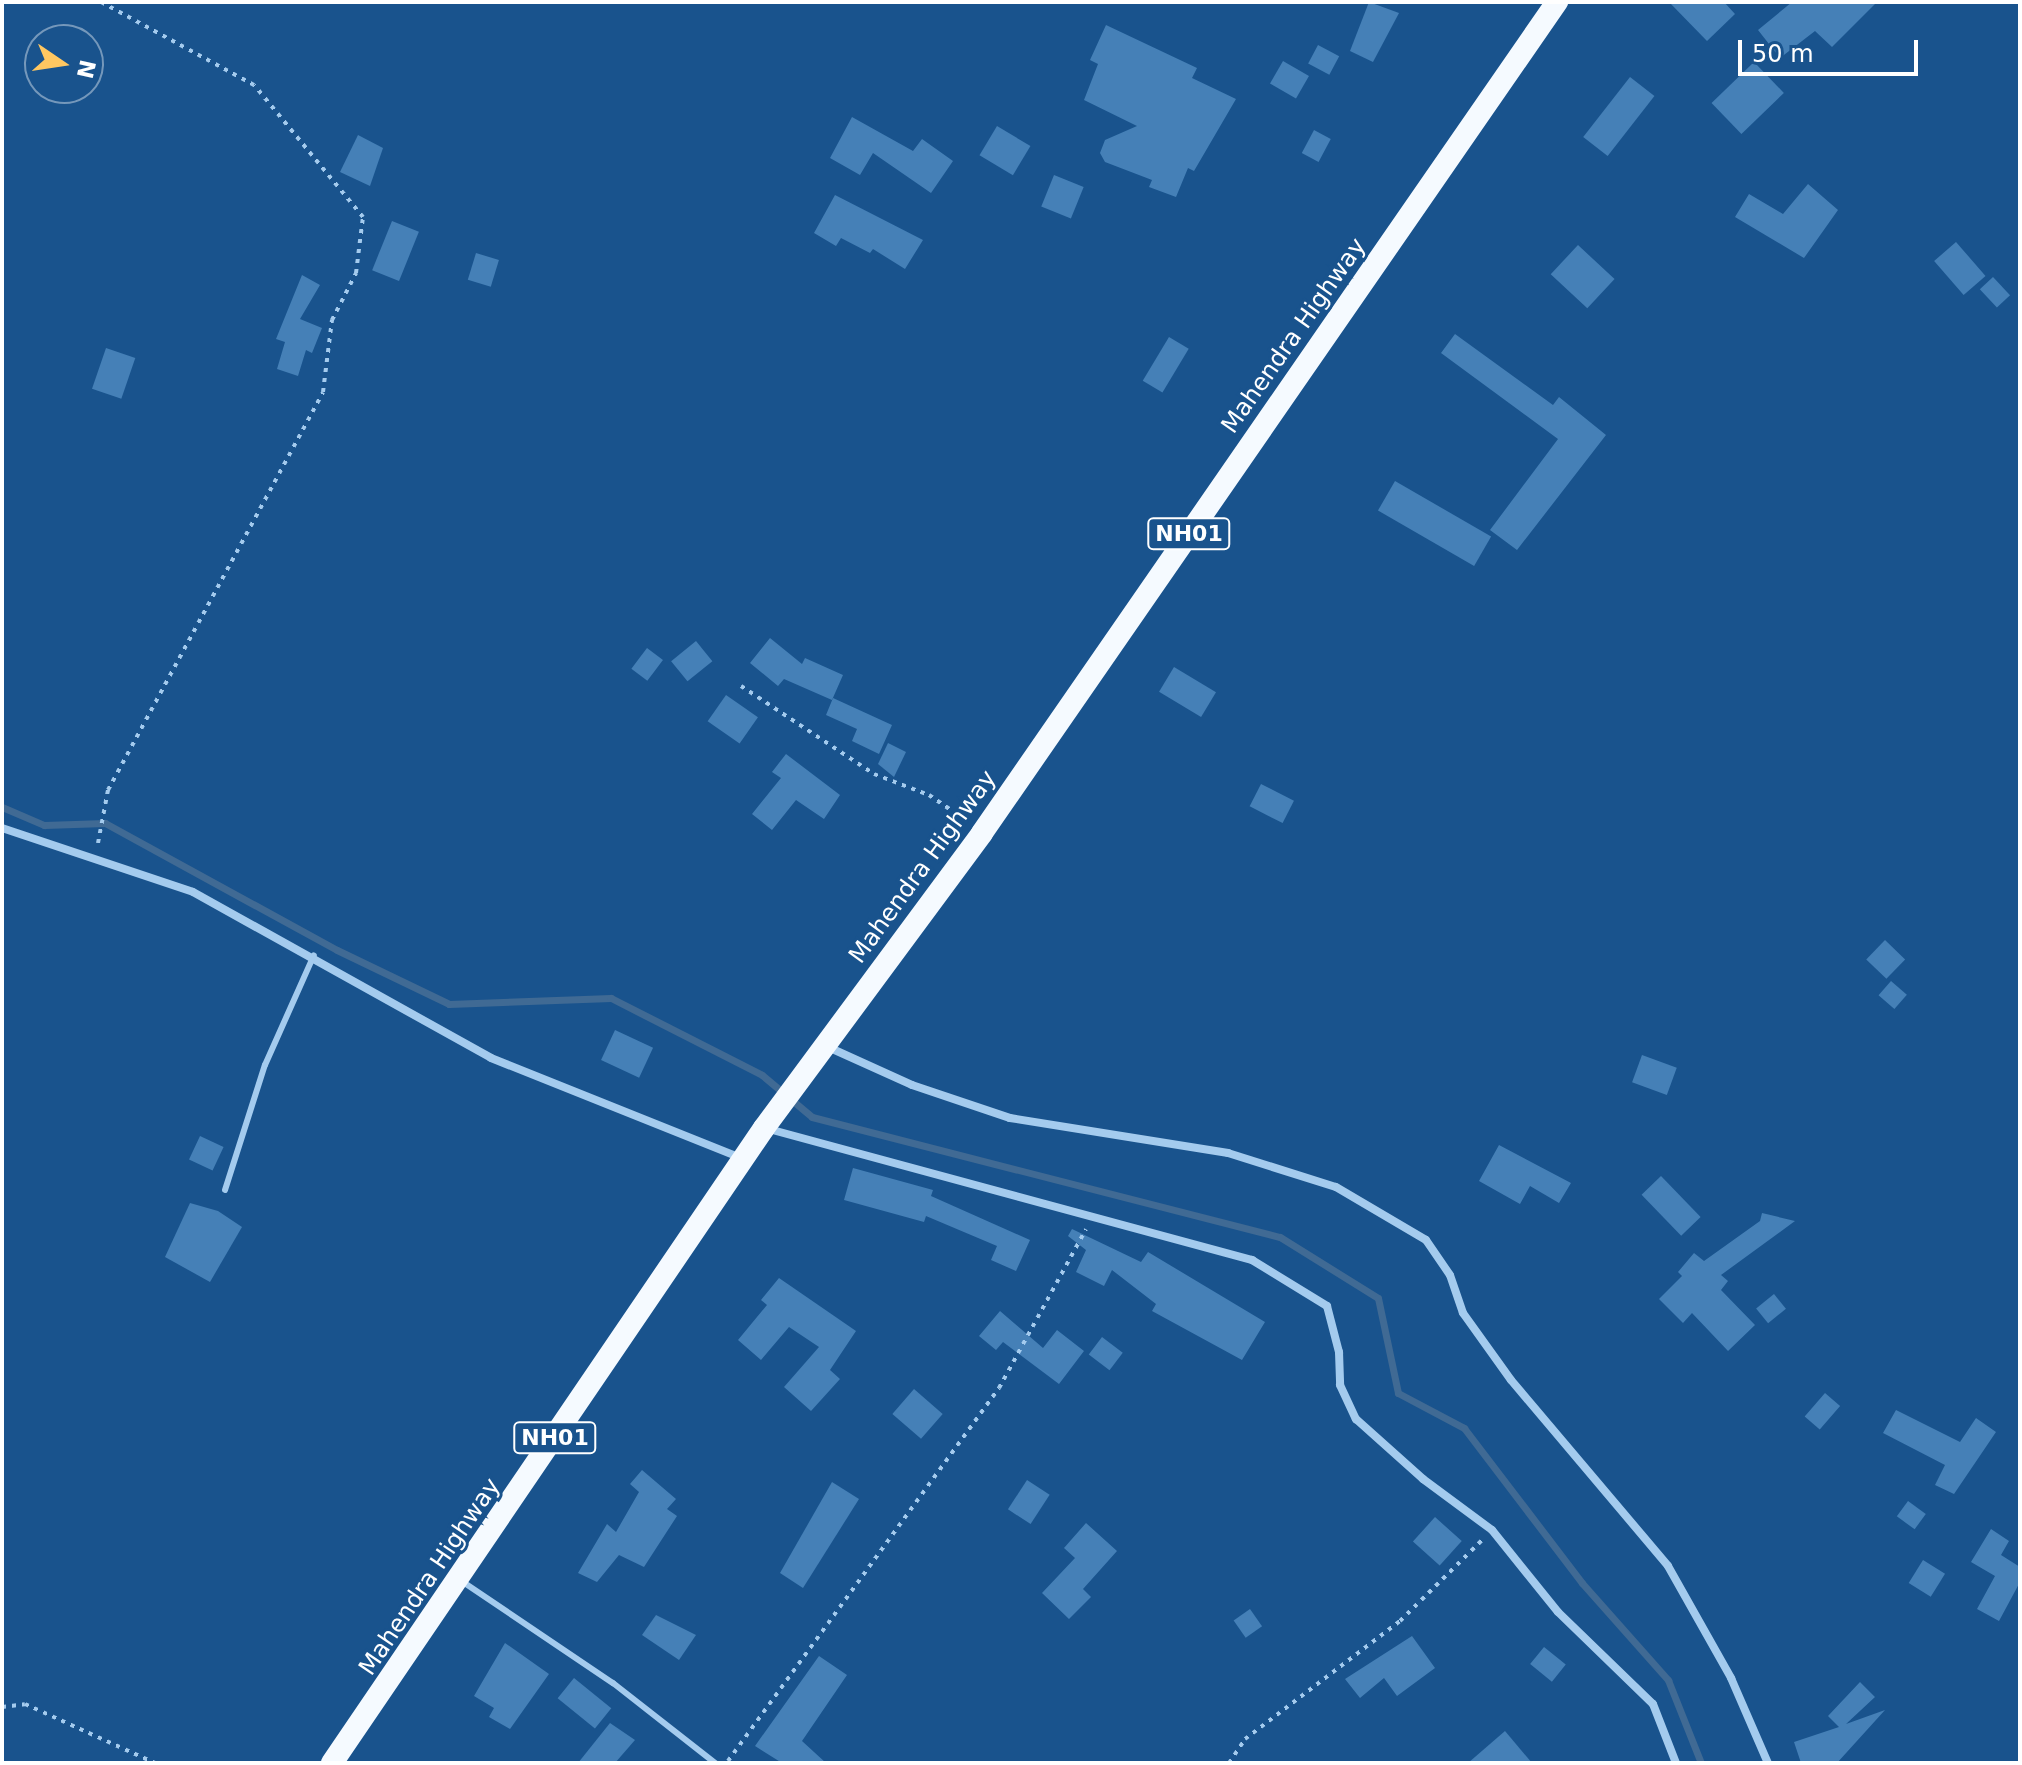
<!DOCTYPE html>
<html>
<head>
<meta charset="utf-8">
<style>
  body { margin:0 }
  #map { position:relative; width:2022px; height:1765px; overflow:hidden; background:#19538d; font-family:"DejaVu Sans",sans-serif }
  div>[style] { position:absolute }
  .stream>* { height:7px; margin:-3.5px; padding:0 3.5px; transform-origin:3.5px; border-radius:3.5px; background:#406a94 }
  .building>* { inset:0; background:#4580b7; transform-origin:0 0 }
  .path>* { height:4px; margin-top:-2px; transform-origin:0; background:repeating-linear-gradient(90deg,#a4cbee 0 4px,transparent 0 10px) }
  .service>* { height:6px; margin:-3px; padding:0 3px; transform-origin:3px; border-radius:3px; background:#a4cbee }
  .minor>* { height:8px; margin:-4px; padding:0 4px; transform-origin:4px; border-radius:4px; background:#a4cbee }
  .trunk>* { height:22px; margin:-11px; padding:0 11px; transform-origin:11px; border-radius:11px; background:#f5faff }
  span { translate:-50% -50%; white-space:nowrap; text-align:center; line-height:1.15; -webkit-text-stroke:6px #19538d; paint-order:stroke }
  .shield-label span { padding:2px 6px; background:#19538d; border:2px solid; border-radius:6px; -webkit-text-stroke-width:0 }
  .shield-label { font-size:22px; color:#fff; font-weight:700 }
  .street-label { font-size:24px; color:#fff }
  .frame { position:absolute; inset:0; border:4px solid #fff; pointer-events:none }
  .north { position:absolute; left:24px; top:24px; width:80px; height:80px; box-sizing:border-box; background:#19538d; border:2px solid #7598bb; border-radius:50%; rotate:103deg; font-size:22px; font-weight:700; line-height:32px; text-align:center; color:#fff }
  .north::after { content:''; display:block; margin:auto; width:28px; height:36px; background:#ffc761; clip-path:polygon(50% 0,100% 100%,50% 72%,0 100%) }
  .scale { position:absolute; left:1738px; top:40px; width:180px; height:36px; box-sizing:border-box; border:4px solid #fff; border-top:0; padding-left:10px; font-size:24px; line-height:28px; white-space:nowrap; color:#fff; -webkit-text-stroke:6px #19538d; paint-order:stroke }
</style>
</head>
<body>
<div id="map">
  <div class="stream">
    <div style="left:2px;top:807px;width:46px;rotate:23.2deg"></div>
    <div style="left:44px;top:825px;width:61px;rotate:-1.9deg"></div>
    <div style="left:105px;top:823px;width:264px;rotate:28.7deg"></div>
    <div style="left:337px;top:950px;width:124px;rotate:25.7deg"></div>
    <div style="left:449px;top:1004px;width:162px;rotate:-2.1deg"></div>
    <div style="left:611px;top:998px;width:169px;rotate:27deg"></div>
    <div style="left:762px;top:1075px;width:65px;rotate:40deg"></div>
    <div style="left:812px;top:1117px;width:483px;rotate:14.4deg"></div>
    <div style="left:1280px;top:1237px;width:115px;rotate:31.9deg"></div>
    <div style="left:1378px;top:1298px;width:97px;rotate:78.1deg"></div>
    <div style="left:1398px;top:1393px;width:75px;rotate:27.9deg"></div>
    <div style="left:1464px;top:1428px;width:195px;rotate:52.7deg"></div>
    <div style="left:1582px;top:1583px;width:130px;rotate:48.4deg"></div>
    <div style="left:1668px;top:1680px;width:89px;rotate:68.3deg"></div>
  </div>
  <div class="building">
    <div style="clip-path:polygon(1369px 2px,1399px 13px,1373px 62px,1350px 51px)"></div>
    <div style="clip-path:polygon(1669px 2px,1724px 2px,1735px 14px,1707px 41px)"></div>
    <div style="clip-path:polygon(1792px 2px,1877px 2px,1832px 47px,1815px 31px,1780px 58px,1758px 30px)"></div>
    <div style="clip-path:polygon(1106px 25px,1197px 68px,1192px 78px,1236px 99px,1194px 171px,1188px 168px,1176px 197px,1149px 187px,1152px 180px,1105px 162px,1100px 153px,1105px 140px,1137px 126px,1084px 100px,1098px 64px,1090px 60px)"></div>
    <div style="left:1318px;top:45px;width:24px;height:21px;rotate:28deg"></div>
    <div style="left:1283px;top:61px;width:30px;height:26px;rotate:30deg"></div>
    <div style="left:1754px;top:62px;width:43px;height:59px;rotate:46deg"></div>
    <div style="left:1630px;top:77px;width:31px;height:76px;rotate:38deg"></div>
    <div style="clip-path:polygon(852px 117px,913px 151px,922px 139px,953px 161px,931px 193px,873px 153px,860px 175px,830px 158px)"></div>
    <div style="left:997px;top:126px;width:39px;height:34px;rotate:31deg"></div>
    <div style="left:1314px;top:130px;width:19px;height:26px;rotate:28deg"></div>
    <div style="clip-path:polygon(358px 135px,383px 148px,370px 186px,340px 172px)"></div>
    <div style="left:1054px;top:175px;width:32px;height:34px;rotate:22deg"></div>
    <div style="clip-path:polygon(1808px 184px,1838px 210px,1804px 258px,1735px 217px,1749px 194px,1783px 214px)"></div>
    <div style="clip-path:polygon(835px 195px,923px 240px,905px 269px,873px 249px,870px 253px,841px 238px,836px 246px,814px 233px)"></div>
    <div style="left:392px;top:221px;width:29px;height:53px;rotate:22deg"></div>
    <div style="left:1956px;top:242px;width:45px;height:29px;rotate:49deg"></div>
    <div style="left:1578px;top:245px;width:50px;height:40px;rotate:43deg"></div>
    <div style="left:476px;top:253px;width:24px;height:28px;rotate:17deg"></div>
    <div style="clip-path:polygon(302px 275px,320px 285px,300px 319px,322px 328px,312px 353px,306px 350px,298px 376px,277px 369px,285px 342px,276px 339px)"></div>
    <div style="left:1993px;top:277px;width:25px;height:18px;rotate:47deg"></div>
    <div style="clip-path:polygon(1455px 334px,1553px 405px,1559px 397px,1606px 435px,1517px 550px,1490px 530px,1558px 439px,1441px 353px)"></div>
    <div style="left:1169px;top:337px;width:23px;height:51px;rotate:31deg"></div>
    <div style="left:106px;top:348px;width:31px;height:43px;rotate:19deg"></div>
    <div style="left:1395px;top:481px;width:111px;height:34px;rotate:30deg"></div>
    <div style="clip-path:polygon(770px 638px,802px 664px,805px 658px,843px 675px,832px 700px,784px 679px,778px 686px,750px 663px)"></div>
    <div style="left:696px;top:641px;width:26px;height:32px;rotate:51deg"></div>
    <div style="left:647px;top:648px;width:20px;height:26px;rotate:37deg"></div>
    <div style="left:1174px;top:667px;width:49px;height:29px;rotate:31deg"></div>
    <div style="left:726px;top:695px;width:39px;height:32px;rotate:35deg"></div>
    <div style="clip-path:polygon(833px 698px,892px 725px,879px 754px,852px 741px,857px 729px,826px 715px)"></div>
    <div style="clip-path:polygon(888px 743px,906px 752px,894px 777px,878px 764px)"></div>
    <div style="clip-path:polygon(786px 754px,840px 795px,824px 819px,796px 800px,772px 830px,752px 814px,781px 778px,772px 772px)"></div>
    <div style="left:1261px;top:784px;width:37px;height:25px;rotate:27deg"></div>
    <div style="left:1885px;top:940px;width:28px;height:27px;rotate:44deg"></div>
    <div style="left:1891px;top:981px;width:21px;height:19px;rotate:41deg"></div>
    <div style="left:615px;top:1030px;width:42px;height:33px;rotate:25deg"></div>
    <div style="left:1642px;top:1055px;width:37px;height:29px;rotate:20deg"></div>
    <div style="left:200px;top:1136px;width:26px;height:26px;rotate:25deg"></div>
    <div style="clip-path:polygon(1499px 1145px,1571px 1183px,1559px 1203px,1530px 1186px,1520px 1204px,1479px 1181px)"></div>
    <div style="clip-path:polygon(853px 1168px,933px 1190px,931px 1196px,1030px 1240px,1016px 1271px,991px 1260px,997px 1246px,926px 1216px,924px 1222px,844px 1200px)"></div>
    <div style="left:1661px;top:1176px;width:57px;height:27px;rotate:46deg"></div>
    <div style="clip-path:polygon(190px 1203px,218px 1211px,242px 1227px,210px 1282px,165px 1257px)"></div>
    <div style="clip-path:polygon(1762px 1213px,1795px 1221px,1721px 1275px,1728px 1281px,1721px 1290px,1755px 1325px,1728px 1351px,1692px 1313px,1683px 1323px,1659px 1299px,1682px 1276px,1678px 1272px,1694px 1253px,1704px 1261px,1760px 1221px)"></div>
    <div style="clip-path:polygon(1072px 1229px,1141px 1262px,1148px 1252px,1265px 1322px,1242px 1360px,1152px 1311px,1156px 1304px,1112px 1270px,1104px 1286px,1076px 1272px,1086px 1250px,1068px 1236px)"></div>
    <div style="clip-path:polygon(779px 1278px,856px 1331px,830px 1370px,840px 1379px,811px 1411px,784px 1387px,819px 1347px,789px 1327px,761px 1360px,738px 1340px,767px 1305px,761px 1300px)"></div>
    <div style="left:1774px;top:1294px;width:19px;height:23px;rotate:51deg"></div>
    <div style="clip-path:polygon(1000px 1311px,1043px 1348px,1057px 1330px,1084px 1351px,1059px 1384px,1003px 1342px,996px 1350px,979px 1336px)"></div>
    <div style="left:1102px;top:1337px;width:26px;height:22px;rotate:37deg"></div>
    <div style="left:914px;top:1389px;width:38px;height:33px;rotate:41deg"></div>
    <div style="left:1825px;top:1393px;width:20px;height:31px;rotate:41deg"></div>
    <div style="clip-path:polygon(1896px 1410px,1960px 1442px,1976px 1418px,1996px 1432px,1954px 1494px,1935px 1485px,1945px 1465px,1883px 1433px)"></div>
    <div style="clip-path:polygon(642px 1470px,676px 1499px,667px 1509px,677px 1516px,644px 1567px,619px 1555px,597px 1582px,578px 1573px,607px 1524px,616px 1532px,639px 1492px,630px 1484px)"></div>
    <div style="left:1027px;top:1480px;width:27px;height:35px;rotate:33deg"></div>
    <div style="clip-path:polygon(832px 1482px,859px 1499px,803px 1588px,780px 1573px)"></div>
    <div style="left:1908px;top:1501px;width:22px;height:19px;rotate:36deg"></div>
    <div style="left:1435px;top:1517px;width:36px;height:33px;rotate:42deg"></div>
    <div style="clip-path:polygon(1086px 1523px,1117px 1551px,1083px 1589px,1091px 1597px,1069px 1619px,1042px 1593px,1075px 1558px,1064px 1548px)"></div>
    <div style="clip-path:polygon(1991px 1529px,2009px 1541px,2001px 1555px,2020px 1567px,2020px 1582px,1999px 1621px,1977px 1609px,1995px 1576px,1971px 1562px)"></div>
    <div style="left:1923px;top:1560px;width:26px;height:27px;rotate:32deg"></div>
    <div style="left:1250px;top:1609px;width:21px;height:20px;rotate:55deg"></div>
    <div style="clip-path:polygon(656px 1615px,696px 1635px,679px 1660px,642px 1635px)"></div>
    <div style="clip-path:polygon(1412px 1636px,1435px 1668px,1397px 1696px,1384px 1678px,1360px 1698px,1345px 1679px)"></div>
    <div style="clip-path:polygon(505px 1643px,549px 1674px,510px 1729px,489px 1717px,494px 1708px,474px 1696px)"></div>
    <div style="left:1544px;top:1647px;width:28px;height:22px;rotate:39deg"></div>
    <div style="clip-path:polygon(819px 1656px,847px 1675px,802px 1741px,826px 1763px,782px 1763px,755px 1746px)"></div>
    <div style="left:574px;top:1678px;width:48px;height:26px;rotate:39deg"></div>
    <div style="clip-path:polygon(1860px 1682px,1875px 1697px,1846px 1724px,1885px 1710px,1837px 1763px,1801px 1763px,1794px 1742px,1839px 1727px,1828px 1716px)"></div>
    <div style="clip-path:polygon(610px 1723px,635px 1740px,615px 1763px,578px 1763px)"></div>
    <div style="clip-path:polygon(1505px 1731px,1532px 1763px,1468px 1763px)"></div>
  </div>
  <div class="path">
    <div style="left:741px;top:686px;width:159px;rotate:33.5deg"></div>
    <div style="left:874px;top:774px;width:59px;rotate:20.9deg"></div>
    <div style="left:929px;top:795px;width:42px;rotate:34.4deg"></div>
    <div style="left:98px;top:843px;width:54px;rotate:-79.3deg"></div>
    <div style="left:108px;top:790px;width:452px;rotate:-61.6deg"></div>
    <div style="left:323px;top:392px;width:73px;rotate:-82.9deg"></div>
    <div style="left:332px;top:320px;width:53px;rotate:-62.9deg"></div>
    <div style="left:356px;top:273px;width:56px;rotate:-82.9deg"></div>
    <div style="left:363px;top:217px;width:171px;rotate:-129.5deg"></div>
    <div style="left:254px;top:85px;width:174px;rotate:-151.5deg"></div>
    <div style="left:2px;top:1707px;width:23px;rotate:-7deg"></div>
    <div style="left:25px;top:1704px;width:143px;rotate:24.4deg"></div>
    <div style="left:728px;top:1761px;width:461px;rotate:-54deg"></div>
    <div style="left:999px;top:1388px;width:181px;rotate:-61.3deg"></div>
    <div style="left:1229px;top:1763px;width:29px;rotate:-56deg"></div>
    <div style="left:1245px;top:1739px;width:195px;rotate:-37.3deg"></div>
    <div style="left:1400px;top:1621px;width:115px;rotate:-44.6deg"></div>
  </div>
  <div class="service">
    <div style="left:225px;top:1190px;width:131px;rotate:-72.3deg"></div>
    <div style="left:265px;top:1065px;width:120px;rotate:-66deg"></div>
    <div style="left:463px;top:1582px;width:181px;rotate:34deg"></div>
    <div style="left:613px;top:1683px;width:130px;rotate:38.1deg"></div>
  </div>
  <div class="minor">
    <div style="left:2px;top:828px;width:201px;rotate:18.5deg"></div>
    <div style="left:193px;top:892px;width:341px;rotate:29.1deg"></div>
    <div style="left:491px;top:1058px;width:271px;rotate:21.8deg"></div>
    <div style="left:828px;top:1047px;width:92px;rotate:24.3deg"></div>
    <div style="left:912px;top:1085px;width:103px;rotate:18.6deg"></div>
    <div style="left:1010px;top:1118px;width:221px;rotate:9.1deg"></div>
    <div style="left:1228px;top:1153px;width:113px;rotate:17.5deg"></div>
    <div style="left:1336px;top:1187px;width:104px;rotate:30.5deg"></div>
    <div style="left:1426px;top:1240px;width:42px;rotate:55.6deg"></div>
    <div style="left:1450px;top:1275px;width:40px;rotate:71.1deg"></div>
    <div style="left:1463px;top:1313px;width:82px;rotate:54.4deg"></div>
    <div style="left:1511px;top:1380px;width:243px;rotate:49.8deg"></div>
    <div style="left:1668px;top:1566px;width:129px;rotate:60.6deg"></div>
    <div style="left:1731px;top:1678px;width:93px;rotate:66.5deg"></div>
    <div style="left:765px;top:1128px;width:505px;rotate:15.17deg"></div>
    <div style="left:1252px;top:1260px;width:88px;rotate:31.5deg"></div>
    <div style="left:1327px;top:1306px;width:48px;rotate:75.4deg"></div>
    <div style="left:1339px;top:1352px;width:33px;rotate:88deg"></div>
    <div style="left:1340px;top:1385px;width:38px;rotate:65deg"></div>
    <div style="left:1356px;top:1419px;width:90px;rotate:41.8deg"></div>
    <div style="left:1423px;top:1479px;width:86px;rotate:36.5deg"></div>
    <div style="left:1492px;top:1530px;width:105px;rotate:51.2deg"></div>
    <div style="left:1558px;top:1612px;width:132px;rotate:44.1deg"></div>
    <div style="left:1653px;top:1704px;width:63px;rotate:68.7deg"></div>
  </div>
  <div class="trunk">
    <div style="left:332px;top:1763px;width:768px;rotate:-55.77deg"></div>
    <div style="left:764px;top:1128px;width:367px;rotate:-53.5deg"></div>
    <div style="left:982px;top:833px;width:1011px;rotate:-55.32deg"></div>
  </div>
  <div class="shield-label">
    <span style="left:1189px;top:534px">NH01</span>
    <span style="left:555px;top:1438px">NH01</span>
  </div>
  <div class="street-label">
    <span style="left:1294px;top:336px;rotate:-55deg">Mahendra Highway</span>
    <span style="left:923px;top:867px;rotate:-54deg">Mahendra Highway</span>
    <span style="left:430px;top:1577px;rotate:-56deg">Mahendra Highway</span>
  </div>
  <div class="frame"></div>
  <div class="north">N</div>
  <div class="scale">50 m</div>
</div>
</body>
</html>
